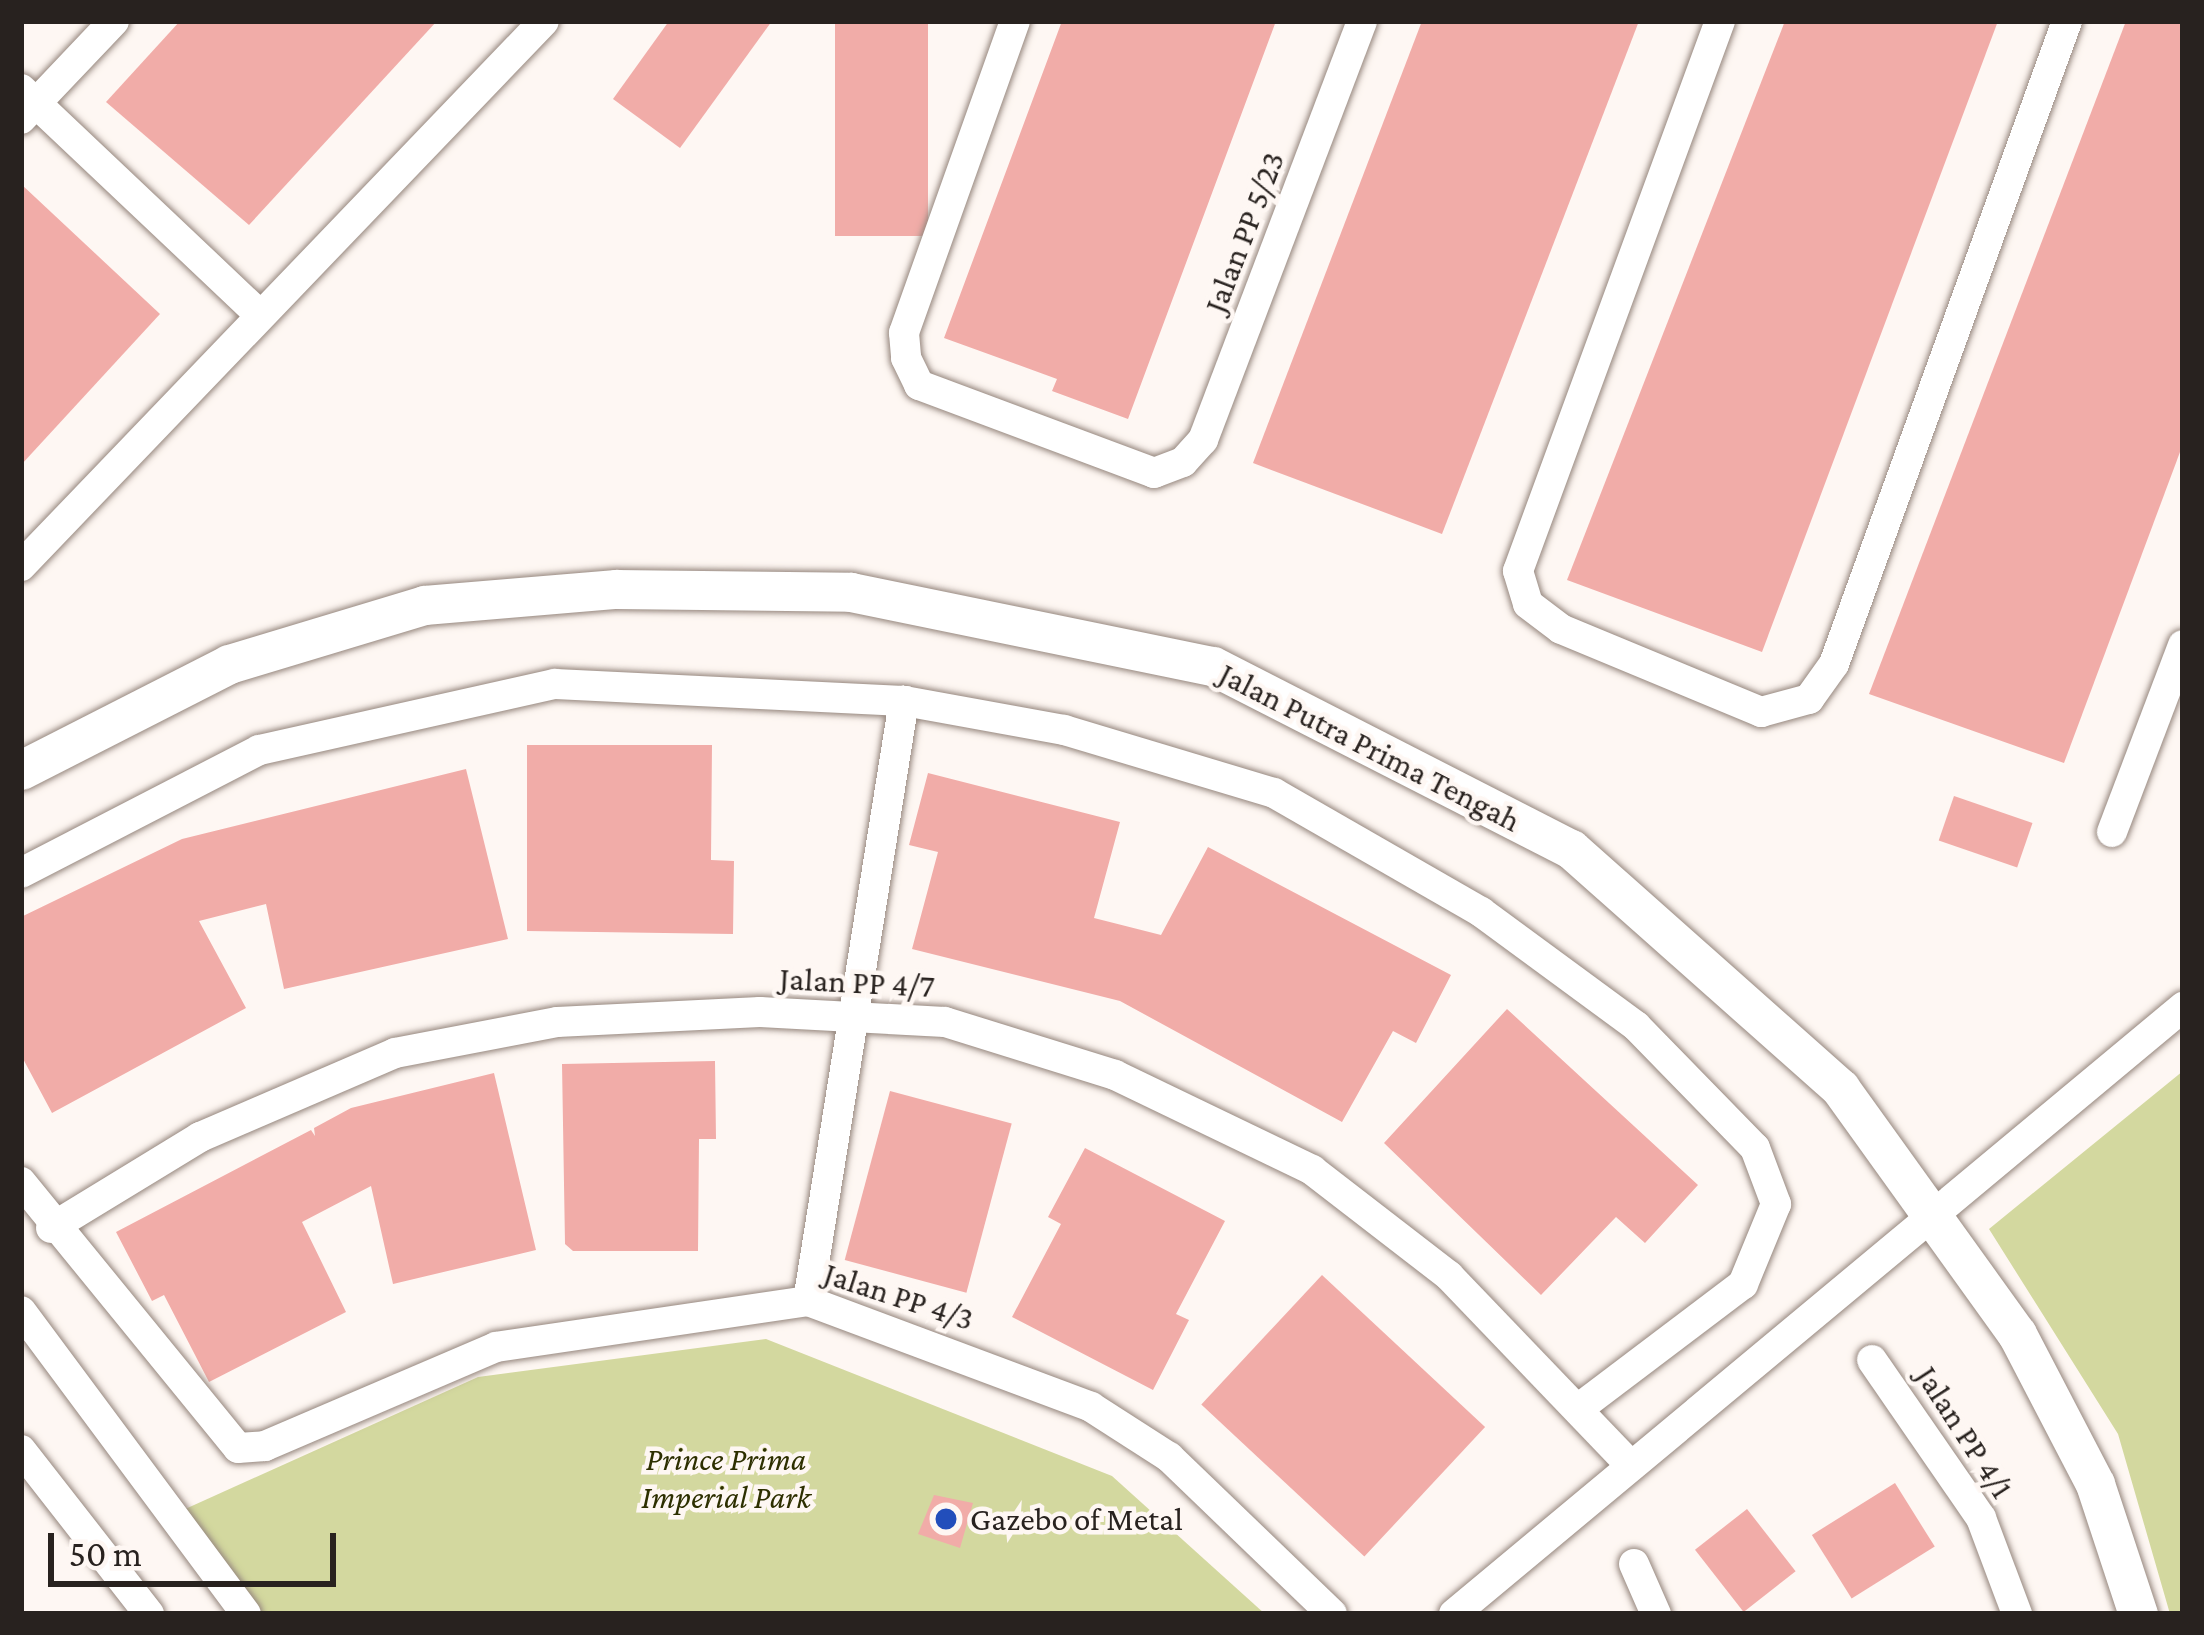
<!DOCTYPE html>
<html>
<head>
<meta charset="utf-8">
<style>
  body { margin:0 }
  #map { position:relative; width:2204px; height:1635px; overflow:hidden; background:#fef7f3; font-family:"Crimson Pro",serif }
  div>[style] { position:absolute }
  .green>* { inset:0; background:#d3d89f }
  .building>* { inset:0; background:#f1aca8; transform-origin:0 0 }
  .roads { filter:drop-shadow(0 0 3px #96877e) drop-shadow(0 0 3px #96877e) }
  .minor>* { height:30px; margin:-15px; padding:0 15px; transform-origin:15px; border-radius:15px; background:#fff }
  .tertiary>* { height:39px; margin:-19.5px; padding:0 19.5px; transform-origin:19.5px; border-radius:19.5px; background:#fff }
  .dots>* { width:33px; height:33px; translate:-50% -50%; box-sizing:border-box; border:6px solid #fef7f3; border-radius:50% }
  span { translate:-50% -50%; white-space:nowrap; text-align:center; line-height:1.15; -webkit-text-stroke:9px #fef7f3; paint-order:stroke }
  .street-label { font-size:33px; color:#28221f }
  .park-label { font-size:33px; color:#2d2f00; font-style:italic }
  .poi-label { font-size:33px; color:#28221f }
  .left { translate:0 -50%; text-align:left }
  .frame { position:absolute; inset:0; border:24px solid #28221f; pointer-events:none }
  .scale { position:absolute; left:48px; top:1533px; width:288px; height:54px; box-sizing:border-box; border:6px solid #28221f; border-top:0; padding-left:15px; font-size:36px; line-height:42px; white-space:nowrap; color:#28221f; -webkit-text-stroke:9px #fef7f3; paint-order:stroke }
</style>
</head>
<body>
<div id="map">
  <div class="green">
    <div style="clip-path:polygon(2183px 1071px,2183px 1614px,2170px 1614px,2118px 1434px,1989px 1229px)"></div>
    <div style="clip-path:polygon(766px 1339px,1112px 1476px,1265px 1614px,250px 1614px,183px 1510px,478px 1377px)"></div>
  </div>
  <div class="building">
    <div style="clip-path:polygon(180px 21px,437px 21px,249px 225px,106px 102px)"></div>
    <div style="clip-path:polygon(669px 21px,772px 21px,680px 148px,613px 99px)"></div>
    <div style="left:835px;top:21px;width:93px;height:215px"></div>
    <div style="clip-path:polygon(1062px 21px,1276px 21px,1128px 419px,1052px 391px,1057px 379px,944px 338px)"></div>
    <div style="clip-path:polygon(1422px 21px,1639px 21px,1442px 534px,1253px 463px)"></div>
    <div style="clip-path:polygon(1785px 21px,1998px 21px,1762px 652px,1567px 580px)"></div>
    <div style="clip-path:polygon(2126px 21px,2183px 21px,2183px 444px,2064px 763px,1869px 694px)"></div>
    <div style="clip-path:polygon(21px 184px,160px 314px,21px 465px)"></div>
    <div style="clip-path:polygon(527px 745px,712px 745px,711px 860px,734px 861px,733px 934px,527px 931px)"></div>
    <div style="clip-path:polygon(466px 769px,508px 939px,284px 989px,266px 904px,199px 921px,246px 1008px,52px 1113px,21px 1055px,21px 917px,182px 839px)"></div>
    <div style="clip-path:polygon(928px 773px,1120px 822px,1094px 918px,1161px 935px,1208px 847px,1451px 975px,1416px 1043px,1393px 1031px,1342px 1122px,1120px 1001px,912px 949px,938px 852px,909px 845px)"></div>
    <div style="left:1954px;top:796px;width:83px;height:47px;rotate:19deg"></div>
    <div style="clip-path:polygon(1507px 1009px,1698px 1185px,1645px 1243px,1616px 1217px,1541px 1295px,1384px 1143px)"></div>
    <div style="clip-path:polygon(715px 1061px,716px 1139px,699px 1139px,698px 1251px,573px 1251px,565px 1244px,562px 1064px)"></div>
    <div style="clip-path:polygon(494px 1073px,536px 1250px,393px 1284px,371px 1186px,302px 1222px,346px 1312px,209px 1382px,164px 1295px,152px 1301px,116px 1232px,311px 1130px,315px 1136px,314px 1128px,351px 1108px)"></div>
    <div style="left:890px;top:1091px;width:126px;height:175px;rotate:15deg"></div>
    <div style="clip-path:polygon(1085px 1148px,1225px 1221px,1176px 1314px,1189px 1320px,1153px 1390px,1012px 1317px,1061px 1224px,1048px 1217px)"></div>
    <div style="left:1322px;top:1275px;width:223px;height:177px;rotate:43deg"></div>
    <div style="left:1895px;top:1483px;width:75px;height:98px;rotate:58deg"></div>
    <div style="clip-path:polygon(934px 1495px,973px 1503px,960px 1548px,918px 1534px)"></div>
    <div style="left:1747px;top:1509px;width:79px;height:66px;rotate:52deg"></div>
  </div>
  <div class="roads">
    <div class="minor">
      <div style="left:1015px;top:21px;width:331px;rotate:109.6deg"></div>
      <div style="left:904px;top:333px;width:25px;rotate:85deg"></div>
      <div style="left:906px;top:358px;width:30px;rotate:64deg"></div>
      <div style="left:919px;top:385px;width:251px;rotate:20.5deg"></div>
      <div style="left:1154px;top:473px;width:31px;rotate:-21deg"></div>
      <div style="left:1183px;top:462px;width:30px;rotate:-48deg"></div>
      <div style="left:1203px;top:440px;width:448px;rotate:-69.2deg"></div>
      <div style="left:1720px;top:21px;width:586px;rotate:110.17deg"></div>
      <div style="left:1518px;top:571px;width:34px;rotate:73deg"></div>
      <div style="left:1528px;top:604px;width:41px;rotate:37.1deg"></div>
      <div style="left:1561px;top:629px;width:217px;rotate:22.5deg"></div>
      <div style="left:1761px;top:712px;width:50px;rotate:-15.2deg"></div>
      <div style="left:1809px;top:699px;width:43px;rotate:-54.5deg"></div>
      <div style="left:1834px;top:664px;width:684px;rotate:-70.08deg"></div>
      <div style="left:21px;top:89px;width:326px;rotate:43.4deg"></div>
      <div style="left:21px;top:119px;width:135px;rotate:-46.5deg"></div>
      <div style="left:21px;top:566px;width:755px;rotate:-46.18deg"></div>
      <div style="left:2112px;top:832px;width:200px;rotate:-69.2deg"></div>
      <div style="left:21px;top:873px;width:268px;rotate:-27.3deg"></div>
      <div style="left:259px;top:750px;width:303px;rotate:-12.6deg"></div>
      <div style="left:555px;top:684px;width:349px;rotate:2.8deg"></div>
      <div style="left:904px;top:701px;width:163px;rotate:10.3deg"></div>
      <div style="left:1064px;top:730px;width:219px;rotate:16.7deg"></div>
      <div style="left:1274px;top:793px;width:239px;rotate:29.9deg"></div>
      <div style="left:1481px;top:912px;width:192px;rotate:36.3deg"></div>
      <div style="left:1636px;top:1026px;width:170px;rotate:45.7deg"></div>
      <div style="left:1755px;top:1148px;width:60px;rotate:69.4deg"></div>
      <div style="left:1776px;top:1204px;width:87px;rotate:112.4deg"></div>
      <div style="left:1743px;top:1284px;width:207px;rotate:142.9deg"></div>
      <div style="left:21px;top:1182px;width:343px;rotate:50.8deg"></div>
      <div style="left:238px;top:1448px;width:27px;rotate:-4deg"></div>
      <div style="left:265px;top:1446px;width:251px;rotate:-23.2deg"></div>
      <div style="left:496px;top:1347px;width:315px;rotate:-8.4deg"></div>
      <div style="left:808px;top:1301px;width:302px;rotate:20.5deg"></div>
      <div style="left:1091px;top:1407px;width:93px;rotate:32.7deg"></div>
      <div style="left:1169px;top:1457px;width:226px;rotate:43.9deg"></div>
      <div style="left:51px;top:1228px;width:175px;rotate:-31.4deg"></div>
      <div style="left:200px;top:1137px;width:212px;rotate:-23.3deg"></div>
      <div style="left:395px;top:1053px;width:165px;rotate:-10.8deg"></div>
      <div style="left:557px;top:1022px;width:203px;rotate:-2.8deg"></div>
      <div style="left:760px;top:1012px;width:185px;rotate:3.1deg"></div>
      <div style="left:945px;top:1022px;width:178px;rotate:17.3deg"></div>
      <div style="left:1115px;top:1075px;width:219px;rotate:25.7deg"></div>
      <div style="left:1312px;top:1170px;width:173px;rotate:37.7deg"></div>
      <div style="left:1449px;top:1276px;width:262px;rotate:46.2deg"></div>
      <div style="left:808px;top:1301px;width:608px;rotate:-80.91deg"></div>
      <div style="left:21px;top:1311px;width:377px;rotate:53.4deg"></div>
      <div style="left:1872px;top:1360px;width:192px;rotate:55.4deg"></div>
      <div style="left:1981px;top:1518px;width:103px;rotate:69.4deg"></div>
      <div style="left:21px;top:1450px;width:208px;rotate:52deg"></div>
      <div style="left:1634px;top:1564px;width:55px;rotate:66.3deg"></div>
      <div style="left:1454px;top:1614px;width:949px;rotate:-39.78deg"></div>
    </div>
    <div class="tertiary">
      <div style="left:21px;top:770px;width:233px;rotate:-27deg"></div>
      <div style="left:229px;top:664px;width:204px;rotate:-16.8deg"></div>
      <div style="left:424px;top:605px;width:193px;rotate:-4.8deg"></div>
      <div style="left:616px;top:589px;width:235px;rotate:0.7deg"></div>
      <div style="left:851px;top:592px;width:369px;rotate:11.6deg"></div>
      <div style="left:1213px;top:666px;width:402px;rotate:27.1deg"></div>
      <div style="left:1571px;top:849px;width:360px;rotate:41.6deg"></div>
      <div style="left:1840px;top:1088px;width:303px;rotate:54.3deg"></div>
      <div style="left:2017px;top:1334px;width:169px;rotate:62.5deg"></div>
      <div style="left:2095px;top:1484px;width:137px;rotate:71.7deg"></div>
    </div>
  </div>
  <div class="dots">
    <div style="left:946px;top:1519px;background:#224ebb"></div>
  </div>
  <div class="street-label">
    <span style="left:1244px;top:232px;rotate:-69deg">Jalan PP 5/23</span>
    <span style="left:1370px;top:747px;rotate:27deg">Jalan Putra Prima Tengah</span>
    <span style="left:857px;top:982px;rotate:3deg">Jalan PP 4/7</span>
    <span style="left:899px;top:1296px;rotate:18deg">Jalan PP 4/3</span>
    <span style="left:1965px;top:1432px;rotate:57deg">Jalan PP 4/1</span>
  </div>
  <div class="park-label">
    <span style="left:726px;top:1478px">Prince Prima<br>Imperial Park</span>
  </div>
  <div class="poi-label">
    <span class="left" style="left:970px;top:1519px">Gazebo of Metal</span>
  </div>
  <div class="frame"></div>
  <div class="scale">50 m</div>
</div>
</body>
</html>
